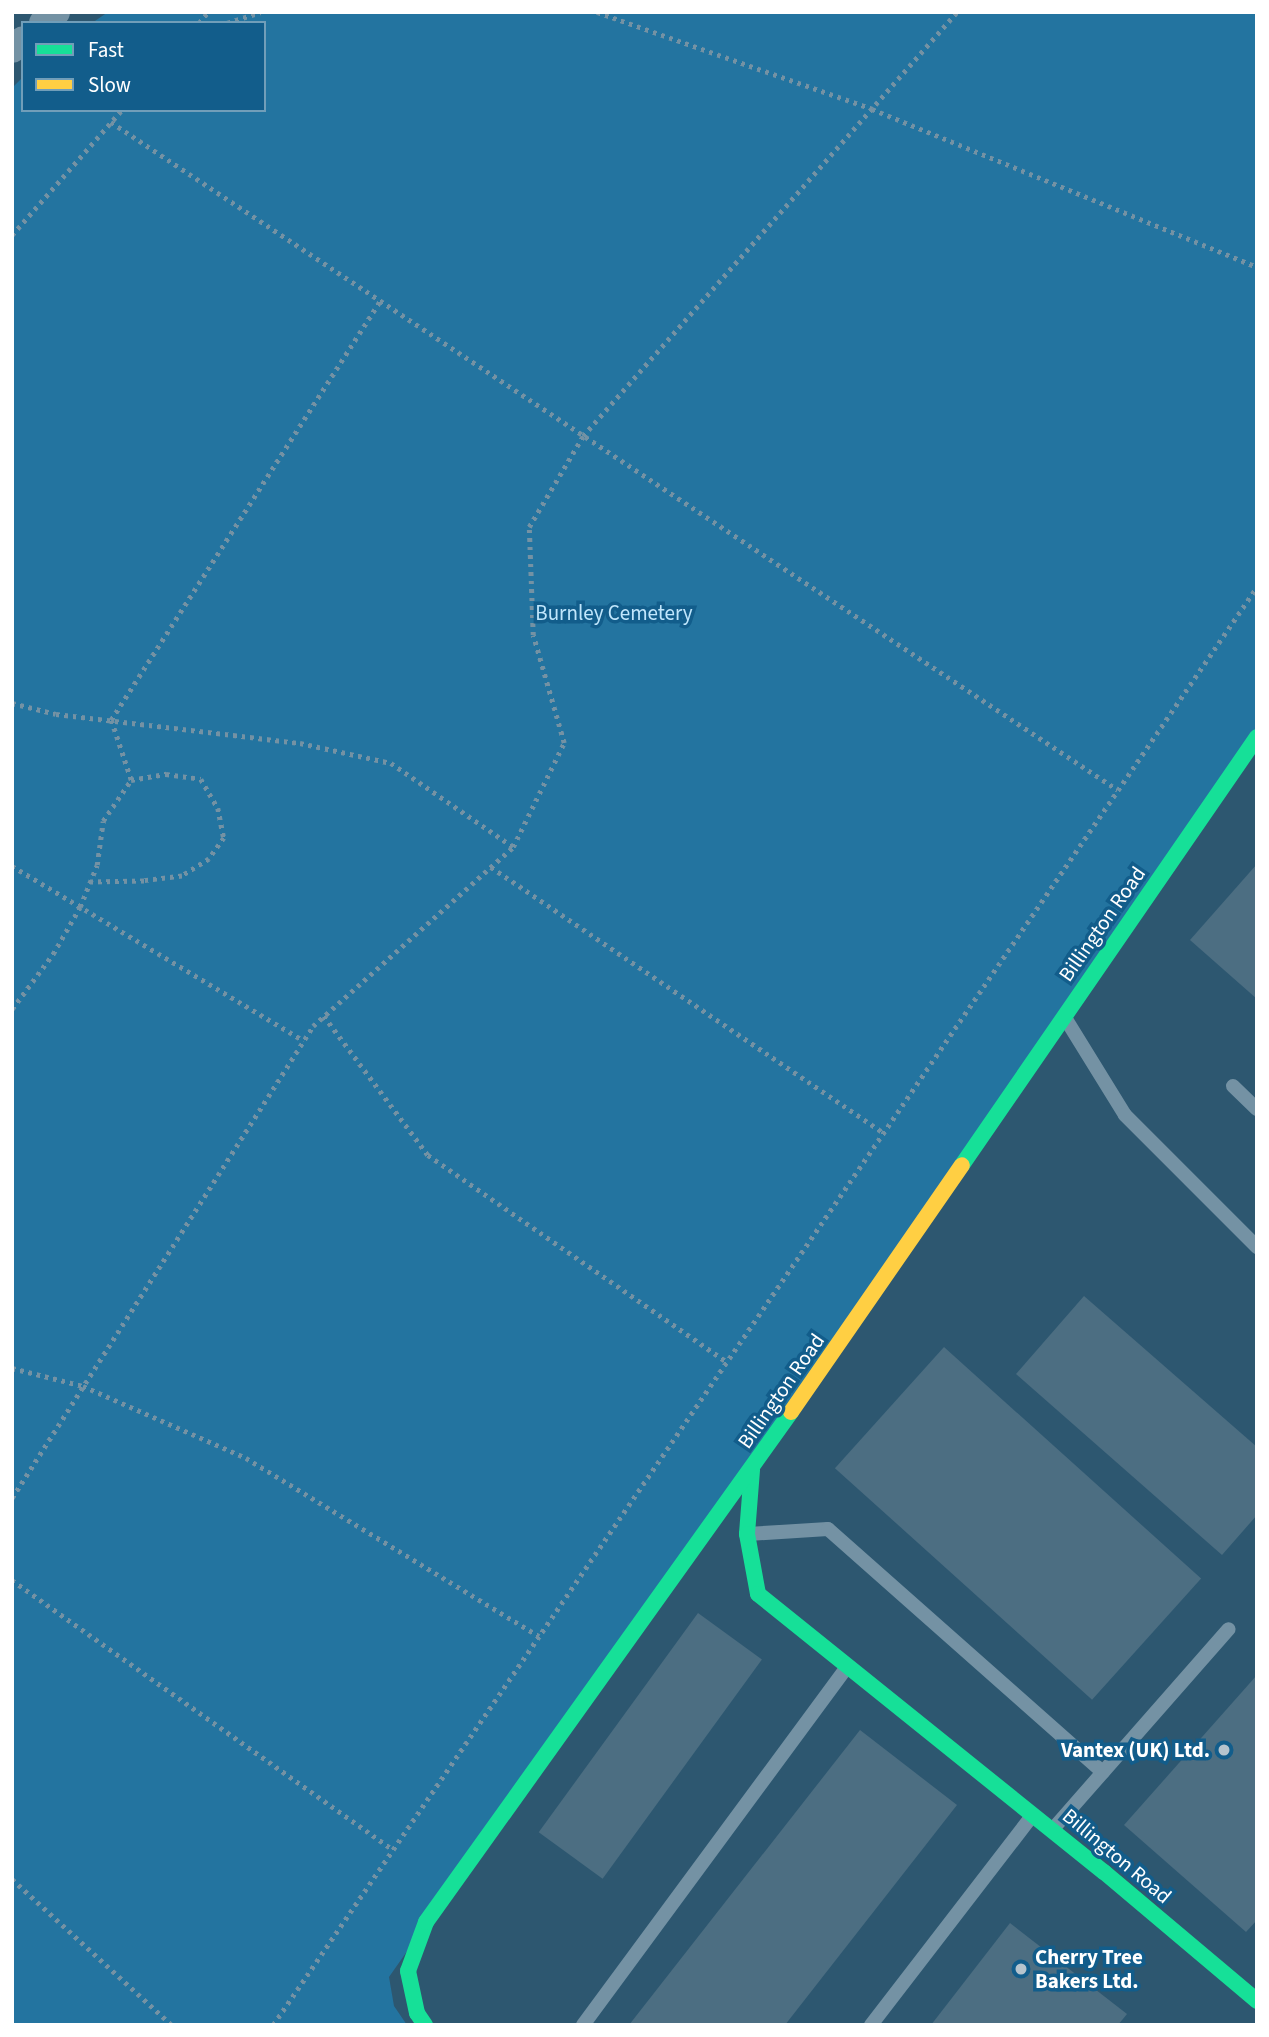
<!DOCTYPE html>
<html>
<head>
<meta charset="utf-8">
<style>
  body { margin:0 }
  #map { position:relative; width:1269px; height:2037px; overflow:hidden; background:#2d5770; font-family:"Source Sans 3",sans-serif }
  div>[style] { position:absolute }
  .green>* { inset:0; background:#2374a0 }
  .building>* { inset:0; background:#4c6e82; transform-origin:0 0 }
  .path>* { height:4.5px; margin-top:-2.25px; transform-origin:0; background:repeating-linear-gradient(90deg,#7492a4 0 3.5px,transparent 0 8.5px) }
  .lane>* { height:14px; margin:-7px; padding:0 7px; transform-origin:7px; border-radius:7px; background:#7492a4 }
  .street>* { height:28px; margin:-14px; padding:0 14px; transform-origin:14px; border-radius:14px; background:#7492a4 }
  .fast>* { height:16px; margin:-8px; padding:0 8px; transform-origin:8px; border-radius:8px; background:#16e098 }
  .slow>* { height:16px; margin:-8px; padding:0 8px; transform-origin:8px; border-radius:8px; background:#ffcf43 }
  .dots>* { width:19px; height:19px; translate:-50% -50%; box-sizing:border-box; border:4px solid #125d8b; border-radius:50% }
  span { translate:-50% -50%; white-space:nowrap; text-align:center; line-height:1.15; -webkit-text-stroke:7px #125d8b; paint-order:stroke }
  .park-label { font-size:21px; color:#c0e6fc }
  .street-label { font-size:21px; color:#fff }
  .poi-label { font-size:21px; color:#fff; font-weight:700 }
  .right { translate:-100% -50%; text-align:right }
  .left { translate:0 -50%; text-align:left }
  .frame { position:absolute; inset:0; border:14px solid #fff; pointer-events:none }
  .legend { position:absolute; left:21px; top:21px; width:245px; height:91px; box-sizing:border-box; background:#125d8b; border:2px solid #719eb9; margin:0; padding:9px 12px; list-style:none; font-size:21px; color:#fff }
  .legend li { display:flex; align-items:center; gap:14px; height:35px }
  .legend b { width:35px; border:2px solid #719eb9 }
</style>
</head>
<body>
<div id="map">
  <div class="green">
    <div style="clip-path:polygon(108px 12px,1257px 12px,1257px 737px,389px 1977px,394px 2006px,407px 2025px,12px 2025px,12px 88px,23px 77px,23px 110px,264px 110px,264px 23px,92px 23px)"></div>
  </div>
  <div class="building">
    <div style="clip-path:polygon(1257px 864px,1257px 999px,1190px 940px)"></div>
    <div style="clip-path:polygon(1084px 1296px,1257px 1447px,1257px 1515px,1222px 1555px,1016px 1374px)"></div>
    <div style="left:944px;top:1347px;width:346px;height:163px;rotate:42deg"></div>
    <div style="left:698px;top:1613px;width:79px;height:271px;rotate:36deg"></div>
    <div style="clip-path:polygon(1257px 1675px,1257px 1920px,1246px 1932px,1124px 1825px)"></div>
    <div style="clip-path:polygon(860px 1730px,957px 1805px,785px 2025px,629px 2025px)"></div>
    <div style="clip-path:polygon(1010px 1923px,1127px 2014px,1118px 2025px,931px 2025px)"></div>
  </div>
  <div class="path">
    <div style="left:597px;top:12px;width:292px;rotate:19.4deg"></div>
    <div style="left:872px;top:109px;width:416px;rotate:22.3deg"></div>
    <div style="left:199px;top:23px;width:14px;rotate:-51deg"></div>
    <div style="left:227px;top:23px;width:35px;rotate:-18deg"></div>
    <div style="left:111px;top:122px;width:1208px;rotate:33.56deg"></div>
    <div style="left:12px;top:235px;width:167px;rotate:-48.7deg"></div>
    <div style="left:12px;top:703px;width:45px;rotate:14deg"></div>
    <div style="left:56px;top:714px;width:246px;rotate:6.8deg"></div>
    <div style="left:300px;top:743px;width:93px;rotate:12.4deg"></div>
    <div style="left:391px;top:763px;width:148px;rotate:34.5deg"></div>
    <div style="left:131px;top:780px;width:63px;rotate:-108.4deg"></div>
    <div style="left:111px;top:720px;width:498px;rotate:-57.3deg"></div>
    <div style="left:12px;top:866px;width:340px;rotate:30.9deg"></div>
    <div style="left:491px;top:867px;width:475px;rotate:34.1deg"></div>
    <div style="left:12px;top:1009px;width:69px;rotate:-53.3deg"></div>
    <div style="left:53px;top:954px;width:54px;rotate:-60.1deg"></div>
    <div style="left:80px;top:907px;width:45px;rotate:-68deg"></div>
    <div style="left:97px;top:865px;width:44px;rotate:-82.2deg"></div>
    <div style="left:103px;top:821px;width:50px;rotate:-55.7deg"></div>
    <div style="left:131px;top:780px;width:36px;rotate:-10deg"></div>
    <div style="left:166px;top:774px;width:35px;rotate:8deg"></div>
    <div style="left:201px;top:779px;width:34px;rotate:60deg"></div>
    <div style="left:218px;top:808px;width:31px;rotate:79deg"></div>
    <div style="left:224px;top:838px;width:26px;rotate:126deg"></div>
    <div style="left:209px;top:859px;width:32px;rotate:148deg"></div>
    <div style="left:182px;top:876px;width:38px;rotate:173deg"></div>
    <div style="left:144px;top:881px;width:54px;rotate:178.9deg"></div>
    <div style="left:324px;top:1016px;width:174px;rotate:53.2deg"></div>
    <div style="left:428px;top:1155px;width:364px;rotate:34.7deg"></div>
    <div style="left:12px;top:1368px;width:73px;rotate:14.2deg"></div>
    <div style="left:83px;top:1386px;width:178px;rotate:23.8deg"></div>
    <div style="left:246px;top:1458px;width:343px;rotate:31.3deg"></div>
    <div style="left:12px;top:1498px;width:560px;rotate:-57.47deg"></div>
    <div style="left:313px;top:1026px;width:268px;rotate:-41.8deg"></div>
    <div style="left:513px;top:847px;width:116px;rotate:-63.9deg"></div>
    <div style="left:564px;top:743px;width:112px;rotate:-106deg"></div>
    <div style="left:533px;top:635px;width:108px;rotate:-92.1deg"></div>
    <div style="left:529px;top:527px;width:106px;rotate:-59.3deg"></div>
    <div style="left:583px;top:436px;width:565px;rotate:-48.59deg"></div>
    <div style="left:12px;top:1580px;width:467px;rotate:35.3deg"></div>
    <div style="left:12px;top:1879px;width:217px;rotate:42.4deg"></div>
    <div style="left:273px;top:2025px;width:1742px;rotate:-55.62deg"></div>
  </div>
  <div class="lane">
    <div style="left:1067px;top:1021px;width:110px;rotate:58.3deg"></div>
    <div style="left:1125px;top:1115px;width:187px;rotate:45deg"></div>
    <div style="left:1233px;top:1086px;width:33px;rotate:44deg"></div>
    <div style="left:748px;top:1534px;width:80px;rotate:-3.6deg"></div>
    <div style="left:828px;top:1529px;width:367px;rotate:41.5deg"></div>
    <div style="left:1053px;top:1829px;width:266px;rotate:-48.7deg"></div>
    <div style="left:583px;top:2025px;width:445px;rotate:-53.6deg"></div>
    <div style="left:871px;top:2025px;width:265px;rotate:-52.4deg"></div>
  </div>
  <div class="street">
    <div style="left:43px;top:23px;width:17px;rotate:-40deg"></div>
    <div style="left:12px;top:49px;width:14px;rotate:-39deg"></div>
  </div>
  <div class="fast">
    <div style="left:962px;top:1165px;width:520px;rotate:-55.42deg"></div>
    <div style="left:752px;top:1470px;width:64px;rotate:94.5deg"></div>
    <div style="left:747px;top:1534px;width:61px;rotate:79.6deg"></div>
    <div style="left:758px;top:1594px;width:444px;rotate:38.8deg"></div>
    <div style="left:1104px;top:1872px;width:200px;rotate:40.1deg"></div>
    <div style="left:425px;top:2025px;width:14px;rotate:-124deg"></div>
    <div style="left:417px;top:2013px;width:43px;rotate:-102.1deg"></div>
    <div style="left:408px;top:1971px;width:52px;rotate:-69.8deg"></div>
    <div style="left:426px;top:1922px;width:627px;rotate:-54.41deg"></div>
  </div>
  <div class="slow">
    <div style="left:791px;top:1412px;width:300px;rotate:-55.3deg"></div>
  </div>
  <div class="dots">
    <div style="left:1224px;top:1750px;background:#b6c4cd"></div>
    <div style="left:1021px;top:1969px;background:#b6c4cd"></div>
  </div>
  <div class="park-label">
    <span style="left:614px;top:613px">Burnley Cemetery</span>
  </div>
  <div class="street-label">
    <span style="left:1102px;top:924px;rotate:-55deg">Billington Road</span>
    <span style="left:781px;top:1391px;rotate:-55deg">Billington Road</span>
    <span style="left:1117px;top:1856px;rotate:40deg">Billington Road</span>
  </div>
  <div class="poi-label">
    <span class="right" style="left:1210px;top:1750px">Vantex (UK) Ltd.</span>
    <span class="left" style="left:1035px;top:1969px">Cherry Tree<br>Bakers Ltd.</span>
  </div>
  <div class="frame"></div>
  <ul class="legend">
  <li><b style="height:9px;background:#16e098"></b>Fast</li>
  <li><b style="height:9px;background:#ffcf43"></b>Slow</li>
  </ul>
</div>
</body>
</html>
